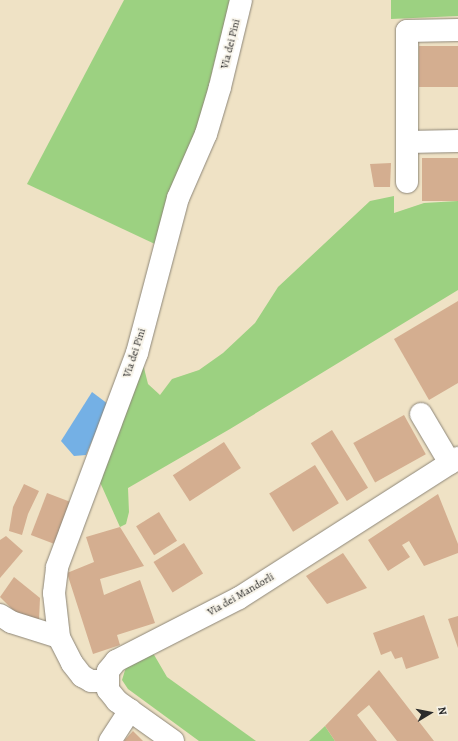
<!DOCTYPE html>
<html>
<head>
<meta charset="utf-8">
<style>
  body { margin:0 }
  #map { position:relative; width:458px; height:741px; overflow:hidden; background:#efe2c5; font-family:Alegreya,serif }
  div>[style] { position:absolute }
  .green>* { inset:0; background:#9cd181 }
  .water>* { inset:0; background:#74b0e5 }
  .building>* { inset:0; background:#d4ae90; transform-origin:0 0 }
  .roads { filter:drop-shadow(0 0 1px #8d8678) drop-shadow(0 0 1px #8d8678) }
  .minor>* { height:22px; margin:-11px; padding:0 11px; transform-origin:11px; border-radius:11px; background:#fff }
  span { translate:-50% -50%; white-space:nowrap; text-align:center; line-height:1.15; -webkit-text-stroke:3.5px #f7f3e8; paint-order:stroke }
  .street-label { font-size:11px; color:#2b2b2b }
  .north { position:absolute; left:410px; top:693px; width:40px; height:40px; -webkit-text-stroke:3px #f7f3e8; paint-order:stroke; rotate:80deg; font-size:11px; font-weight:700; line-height:16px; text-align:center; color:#2b2b2b }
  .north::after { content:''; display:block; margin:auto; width:14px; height:18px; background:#2b2b2b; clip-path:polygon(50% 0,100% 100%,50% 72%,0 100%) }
</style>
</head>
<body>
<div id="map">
  <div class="green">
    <div style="clip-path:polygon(124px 0,230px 0,197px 133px,157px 245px,27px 184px)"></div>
    <div style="clip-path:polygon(391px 0,458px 0,458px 16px,391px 19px)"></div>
    <div style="clip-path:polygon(394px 196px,394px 213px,424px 203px,458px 201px,458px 290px,230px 429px,128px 488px,129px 512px,126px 524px,120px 527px,99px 480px,143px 364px,148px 384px,160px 395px,172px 379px,199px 370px,223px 353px,255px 323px,278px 287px,370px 201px)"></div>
    <div style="clip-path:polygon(153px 653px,167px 677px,256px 741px,199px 741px,128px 689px,122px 680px,126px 667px)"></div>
    <div style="clip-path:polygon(325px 726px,335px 741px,309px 741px)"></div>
  </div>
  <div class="water">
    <div style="clip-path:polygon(92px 392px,108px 404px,86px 455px,74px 456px,61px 441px)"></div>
  </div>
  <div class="building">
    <div style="left:419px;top:46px;width:39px;height:41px"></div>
    <div style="left:458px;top:158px;width:43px;height:36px;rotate:90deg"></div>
    <div style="clip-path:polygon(391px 163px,390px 187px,374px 187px,370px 164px)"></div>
    <div style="clip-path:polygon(458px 301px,458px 383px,429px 400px,394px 339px)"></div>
    <div style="left:404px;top:415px;width:45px;height:58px;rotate:61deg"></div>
    <div style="left:332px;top:430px;width:68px;height:25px;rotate:58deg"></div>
    <div style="left:224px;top:442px;width:31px;height:61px;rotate:57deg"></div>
    <div style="left:315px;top:465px;width:45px;height:54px;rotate:58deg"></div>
    <div style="clip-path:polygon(24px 484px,39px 491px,28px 514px,22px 535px,9px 531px,13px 507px)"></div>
    <div style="left:47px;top:493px;width:26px;height:45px;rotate:21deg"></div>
    <div style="clip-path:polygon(438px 494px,458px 544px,458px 553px,424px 566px,409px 541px,402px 545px,410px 557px,388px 571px,368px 540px)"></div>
    <div style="left:159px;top:512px;width:34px;height:27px;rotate:58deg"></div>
    <div style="clip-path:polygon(120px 527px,144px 566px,100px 579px,104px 595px,140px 580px,155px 623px,117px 635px,120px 645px,93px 654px,67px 573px,94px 562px,86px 537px)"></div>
    <div style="clip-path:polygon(6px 536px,23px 551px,0 578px,0 540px)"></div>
    <div style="left:184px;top:543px;width:36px;height:36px;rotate:58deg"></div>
    <div style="clip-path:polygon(343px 553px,367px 588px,327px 604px,306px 576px)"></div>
    <div style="clip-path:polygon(14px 577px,40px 598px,39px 620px,17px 614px,0 597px)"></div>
    <div style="clip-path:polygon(424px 615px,439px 658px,406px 669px,402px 657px,395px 659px,391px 651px,381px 655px,373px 633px)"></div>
    <div style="clip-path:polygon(458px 616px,458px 648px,448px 619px)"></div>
    <div style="clip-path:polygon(379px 670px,434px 741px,397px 741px,369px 705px,357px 715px,377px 741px,335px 741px,325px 726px)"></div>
    <div style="clip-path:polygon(133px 731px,143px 741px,124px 741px)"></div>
  </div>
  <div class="roads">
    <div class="minor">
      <div style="left:407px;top:142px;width:51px;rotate:-1.1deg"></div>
      <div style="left:407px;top:182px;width:151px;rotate:-90deg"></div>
      <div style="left:407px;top:31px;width:51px;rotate:-1.1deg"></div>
      <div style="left:421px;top:414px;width:57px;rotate:59.4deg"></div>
      <div style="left:0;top:615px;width:13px;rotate:32deg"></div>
      <div style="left:11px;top:622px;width:50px;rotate:17.4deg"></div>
      <div style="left:106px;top:681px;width:15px;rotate:180deg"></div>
      <div style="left:91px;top:681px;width:10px;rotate:-151deg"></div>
      <div style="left:82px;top:676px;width:16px;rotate:-128deg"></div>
      <div style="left:72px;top:663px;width:29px;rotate:-117deg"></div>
      <div style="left:59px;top:637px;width:44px;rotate:-96.5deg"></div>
      <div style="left:54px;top:593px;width:26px;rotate:-83deg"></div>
      <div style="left:57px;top:567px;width:228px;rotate:-69.5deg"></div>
      <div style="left:137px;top:353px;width:160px;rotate:-75.2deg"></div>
      <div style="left:178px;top:198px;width:70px;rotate:-66.4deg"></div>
      <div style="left:206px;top:134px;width:49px;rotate:-73.4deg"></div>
      <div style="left:220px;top:87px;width:89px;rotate:-76.4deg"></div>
      <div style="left:110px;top:741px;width:37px;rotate:-57deg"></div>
      <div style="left:173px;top:741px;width:69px;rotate:-144.5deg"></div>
      <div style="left:117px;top:701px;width:14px;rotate:-129deg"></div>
      <div style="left:108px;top:690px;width:19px;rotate:-90deg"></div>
      <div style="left:108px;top:671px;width:13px;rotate:-51deg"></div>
      <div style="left:116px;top:661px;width:138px;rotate:-27.1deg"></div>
      <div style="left:239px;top:598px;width:260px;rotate:-32.6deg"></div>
    </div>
  </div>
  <div class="street-label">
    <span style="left:231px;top:44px;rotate:-76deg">Via dei Pini</span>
    <span style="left:135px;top:353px;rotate:-72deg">Via dei Pini</span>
    <span style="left:241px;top:595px;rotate:-30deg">Via dei Mandorli</span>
  </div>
  <div class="north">N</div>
</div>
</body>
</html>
